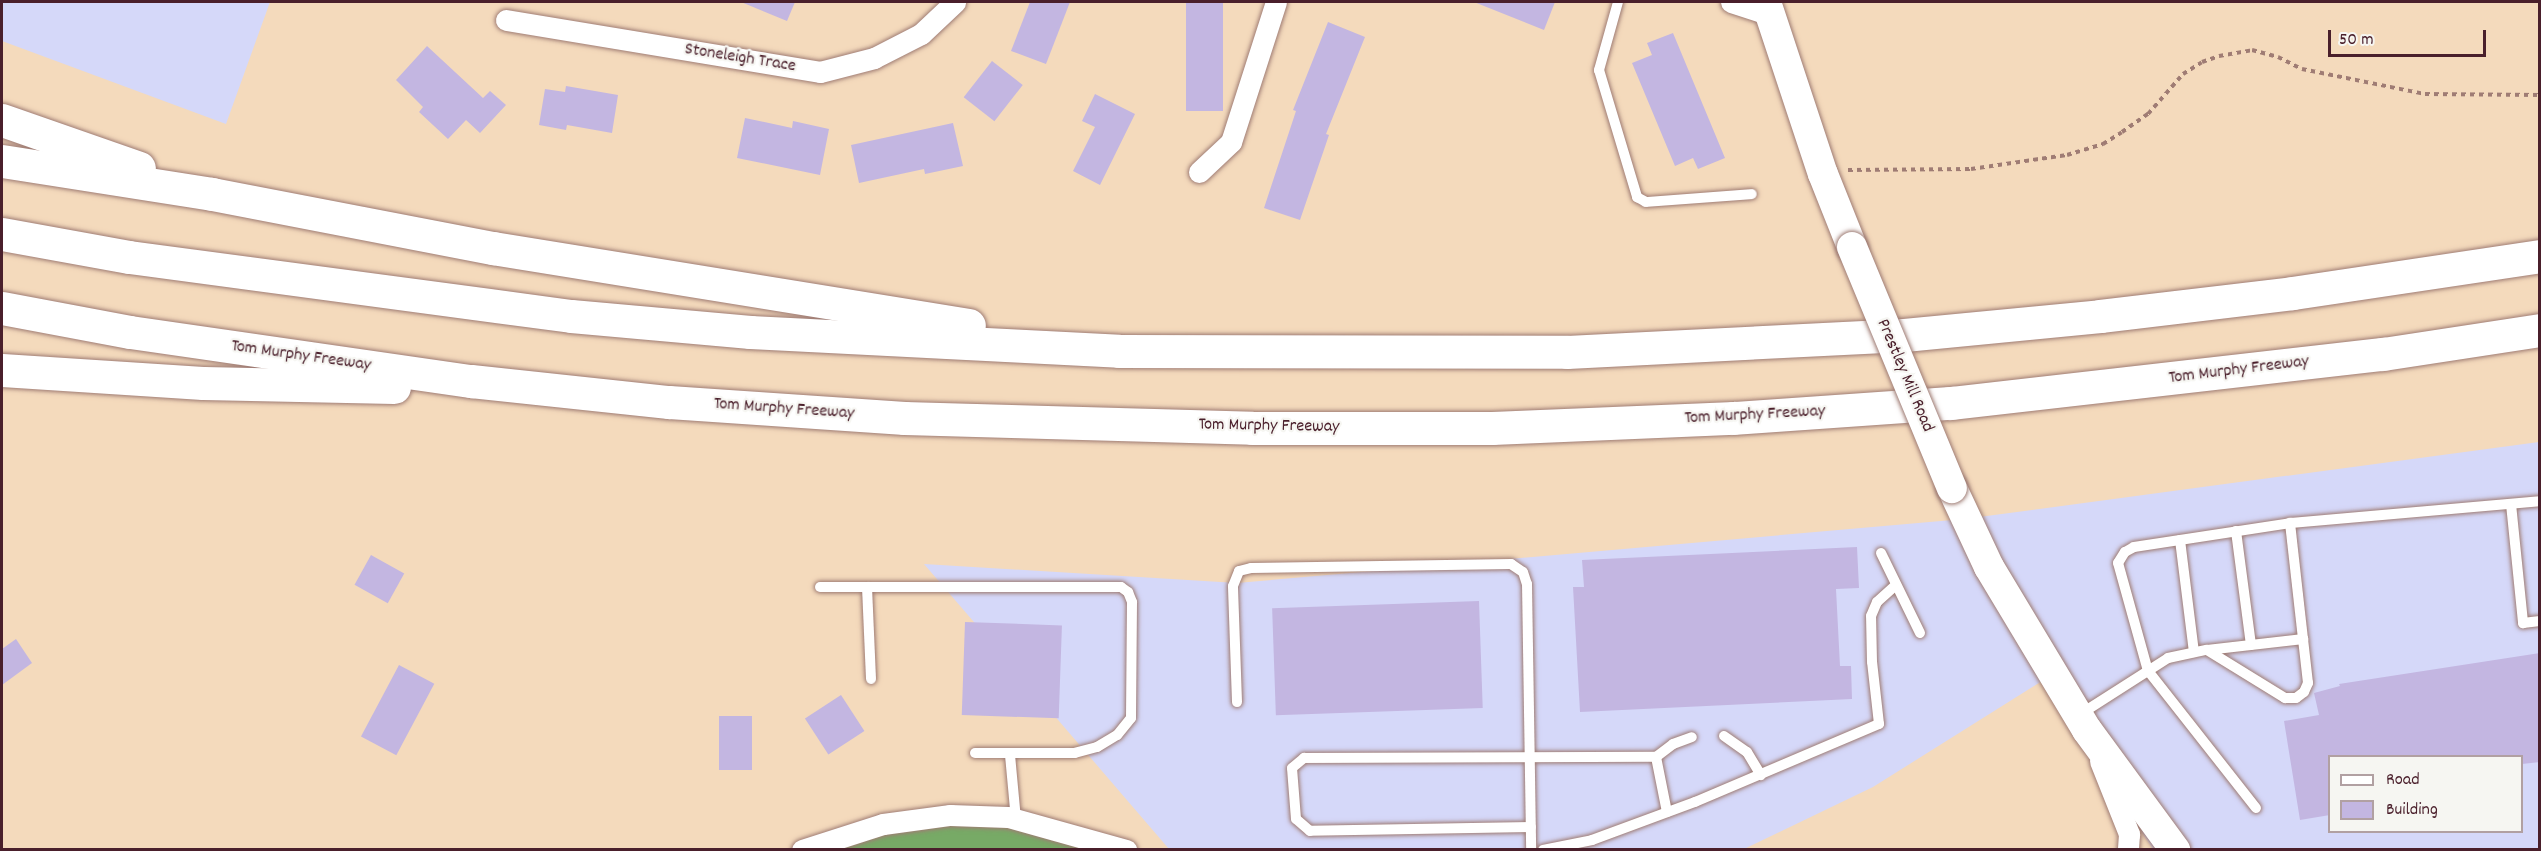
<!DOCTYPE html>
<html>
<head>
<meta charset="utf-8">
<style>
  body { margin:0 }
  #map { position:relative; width:2541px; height:851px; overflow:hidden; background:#f4dabc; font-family:Dekko,sans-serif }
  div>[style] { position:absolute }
  .built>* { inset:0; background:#d5d8f9 }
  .forest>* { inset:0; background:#7a6 }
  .building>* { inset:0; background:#c3b6e1; transform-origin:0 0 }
  .path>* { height:4px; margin-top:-2px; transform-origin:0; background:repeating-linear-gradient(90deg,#9f7c74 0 4.5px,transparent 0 9px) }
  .roads { filter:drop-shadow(0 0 2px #9f7c74) drop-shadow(0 0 2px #9f7c74) }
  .lane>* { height:10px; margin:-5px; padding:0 5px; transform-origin:5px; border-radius:5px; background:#fff }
  .street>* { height:21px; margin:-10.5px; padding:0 10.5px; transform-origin:10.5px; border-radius:10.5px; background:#fff }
  .secondary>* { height:30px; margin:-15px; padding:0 15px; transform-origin:15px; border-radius:15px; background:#fff }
  .highway>* { height:33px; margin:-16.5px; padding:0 16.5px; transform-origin:16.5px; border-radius:16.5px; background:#fff }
  .bridges { filter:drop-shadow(0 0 2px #9f7c74) drop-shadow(0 0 2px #9f7c74) }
  .secondary-bridge>* { height:30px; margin:-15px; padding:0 15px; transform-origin:15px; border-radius:15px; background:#fff }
  span { translate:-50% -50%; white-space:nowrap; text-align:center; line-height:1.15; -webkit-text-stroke:4.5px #f6f6f2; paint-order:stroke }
  .street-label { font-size:18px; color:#4a1f2b }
  .frame { position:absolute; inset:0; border:3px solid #4a1f2b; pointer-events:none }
  .legend { position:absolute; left:2328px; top:755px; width:195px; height:78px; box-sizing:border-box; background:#f6f6f2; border:2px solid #b1a0a2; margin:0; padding:8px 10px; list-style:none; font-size:18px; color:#4a1f2b }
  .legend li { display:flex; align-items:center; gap:12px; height:30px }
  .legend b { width:30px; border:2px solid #b1a0a2 }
  .scale { position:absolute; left:2328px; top:30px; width:158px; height:27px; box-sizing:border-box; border:3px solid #4a1f2b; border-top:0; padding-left:8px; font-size:18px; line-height:21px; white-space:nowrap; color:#4a1f2b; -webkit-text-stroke:4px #f6f6f2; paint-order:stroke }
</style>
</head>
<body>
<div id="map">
  <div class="built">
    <div style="clip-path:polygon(2px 2px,270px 2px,226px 124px,2px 41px)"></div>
    <div style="clip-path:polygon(evenodd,2539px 442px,2539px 849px,2153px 849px,2042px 681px,1873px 787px,1744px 849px,1169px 849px,924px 564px,1237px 583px,1964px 519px,2539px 442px,2330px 756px,2522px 756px,2522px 832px,2330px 832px,2330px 756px)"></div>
  </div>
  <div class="forest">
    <div style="clip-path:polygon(1008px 817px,1098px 850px,802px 850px,883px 824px)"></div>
  </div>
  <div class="building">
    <div style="clip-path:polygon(741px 2px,795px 2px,787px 21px)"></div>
    <div style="clip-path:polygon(1030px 2px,1070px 2px,1046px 64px,1011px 51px)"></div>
    <div style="left:1186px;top:2px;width:37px;height:109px"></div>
    <div style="clip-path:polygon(1474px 2px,1555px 2px,1544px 30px)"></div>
    <div style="clip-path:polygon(1328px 22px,1365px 37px,1326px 134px,1329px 135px,1300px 220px,1264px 208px,1296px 111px,1293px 110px)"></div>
    <div style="clip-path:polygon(1673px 33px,1725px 158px,1698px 169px,1693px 158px,1675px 166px,1632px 63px,1652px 55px,1647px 43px)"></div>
    <div style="clip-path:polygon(427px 46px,483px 98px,490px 91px,506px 105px,480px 133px,466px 120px,448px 139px,419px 112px,423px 107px,396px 80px)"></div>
    <div style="left:992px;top:61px;width:39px;height:46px;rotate:38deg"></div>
    <div style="clip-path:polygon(566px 86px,618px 95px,612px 133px,567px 125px,566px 130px,539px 125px,545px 89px,565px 92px)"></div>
    <div style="clip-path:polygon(1095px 94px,1135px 114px,1100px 185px,1073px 171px,1095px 127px,1082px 121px)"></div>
    <div style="clip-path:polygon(745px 118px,792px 128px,793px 121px,829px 129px,820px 175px,737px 158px)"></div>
    <div style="clip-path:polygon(953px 123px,963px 166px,925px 174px,924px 169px,859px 183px,851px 145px)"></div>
    <div style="clip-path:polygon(1857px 547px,1859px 588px,1836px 589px,1840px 666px,1851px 666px,1852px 699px,1580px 712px,1573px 587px,1584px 587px,1582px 560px)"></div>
    <div style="left:371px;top:555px;width:38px;height:34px;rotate:29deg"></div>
    <div style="left:1479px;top:601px;width:107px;height:207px;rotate:88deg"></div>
    <div style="left:965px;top:622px;width:97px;height:93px;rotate:2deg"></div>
    <div style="clip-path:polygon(16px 639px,32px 663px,2px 685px,2px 649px)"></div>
    <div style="clip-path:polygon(2540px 653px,2540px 762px,2522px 764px,2522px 756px,2330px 756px,2330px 815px,2300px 820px,2284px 721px,2319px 715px,2314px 693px,2340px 686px,2339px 684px)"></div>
    <div style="left:399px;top:665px;width:40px;height:81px;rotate:28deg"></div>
    <div style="left:841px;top:695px;width:43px;height:43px;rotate:57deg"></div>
    <div style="left:719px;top:716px;width:33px;height:54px"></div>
  </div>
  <div class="path">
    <div style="left:1848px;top:170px;width:123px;rotate:-0.5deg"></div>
    <div style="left:1971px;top:169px;width:97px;rotate:-8.3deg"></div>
    <div style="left:2067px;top:155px;width:38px;rotate:-17deg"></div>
    <div style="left:2103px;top:144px;width:22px;rotate:-32deg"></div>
    <div style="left:2122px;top:132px;width:32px;rotate:-35deg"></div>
    <div style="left:2148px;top:114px;width:53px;rotate:-48.8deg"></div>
    <div style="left:2183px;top:74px;width:22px;rotate:-32deg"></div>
    <div style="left:2202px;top:62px;width:18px;rotate:-19deg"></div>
    <div style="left:2219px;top:56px;width:34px;rotate:-10deg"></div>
    <div style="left:2252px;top:50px;width:27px;rotate:15deg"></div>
    <div style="left:2278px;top:57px;width:27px;rotate:27deg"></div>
    <div style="left:2302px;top:69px;width:126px;rotate:11.5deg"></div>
    <div style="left:2425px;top:94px;width:115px;rotate:0.5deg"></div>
  </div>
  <div class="roads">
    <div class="lane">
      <div style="left:1618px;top:2px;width:71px;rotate:105.6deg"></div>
      <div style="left:1599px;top:70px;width:133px;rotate:73.3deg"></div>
      <div style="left:1637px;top:197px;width:10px;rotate:29deg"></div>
      <div style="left:1646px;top:202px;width:106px;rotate:-4.3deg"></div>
      <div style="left:2511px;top:504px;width:120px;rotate:84.2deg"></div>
      <div style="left:2523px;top:623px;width:17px;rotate:-7deg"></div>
      <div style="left:2236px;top:531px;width:115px;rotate:82.5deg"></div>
      <div style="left:2180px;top:540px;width:113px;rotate:82.9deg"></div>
      <div style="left:1881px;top:553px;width:89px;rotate:64deg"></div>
      <div style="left:820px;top:587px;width:301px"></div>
      <div style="left:1121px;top:587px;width:9px;rotate:36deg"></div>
      <div style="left:1128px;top:592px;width:11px;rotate:68deg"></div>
      <div style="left:1132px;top:602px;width:116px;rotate:90.5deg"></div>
      <div style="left:1131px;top:718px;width:22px;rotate:129deg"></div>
      <div style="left:1117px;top:735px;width:23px;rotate:149deg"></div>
      <div style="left:1097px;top:747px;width:23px;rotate:165deg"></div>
      <div style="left:1075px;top:753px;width:100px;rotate:180deg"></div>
      <div style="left:867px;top:587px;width:92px;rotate:87.5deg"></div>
      <div style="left:2207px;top:650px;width:92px;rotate:31.6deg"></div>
      <div style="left:2285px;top:698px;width:11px"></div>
      <div style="left:2296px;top:698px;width:10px;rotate:-37deg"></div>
      <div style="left:2304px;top:692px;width:10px;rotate:-66deg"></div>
      <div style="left:2308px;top:683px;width:44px;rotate:-96.5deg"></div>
      <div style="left:1237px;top:702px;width:116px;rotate:-92deg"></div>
      <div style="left:1233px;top:586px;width:16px;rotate:-68deg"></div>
      <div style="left:1239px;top:571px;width:12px;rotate:-14deg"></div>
      <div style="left:1251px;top:568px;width:260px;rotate:-0.9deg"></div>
      <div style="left:1511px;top:564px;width:14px;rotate:34deg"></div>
      <div style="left:1523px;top:572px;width:13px;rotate:72deg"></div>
      <div style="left:1527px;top:584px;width:266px;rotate:89.1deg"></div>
      <div style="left:2079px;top:715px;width:106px;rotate:-32.6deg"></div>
      <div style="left:2168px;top:658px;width:40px;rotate:-12deg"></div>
      <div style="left:2207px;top:650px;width:97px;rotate:-6.5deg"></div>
      <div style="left:2303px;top:639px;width:117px;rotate:-96.4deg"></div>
      <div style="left:2290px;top:523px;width:251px;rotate:-5deg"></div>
      <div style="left:1724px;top:736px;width:28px;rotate:35deg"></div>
      <div style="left:1747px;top:752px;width:27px;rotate:59deg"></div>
      <div style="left:1010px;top:755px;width:65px;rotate:84.7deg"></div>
      <div style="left:1656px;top:757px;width:21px;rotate:-37deg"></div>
      <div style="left:1673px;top:744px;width:20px;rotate:-20deg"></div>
      <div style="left:2256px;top:808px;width:174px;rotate:-128.2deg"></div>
      <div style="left:2148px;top:671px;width:112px;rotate:-105.5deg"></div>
      <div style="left:2118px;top:563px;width:13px;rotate:-58deg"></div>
      <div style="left:2125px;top:552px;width:10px;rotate:-29deg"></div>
      <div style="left:2134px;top:547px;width:158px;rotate:-8.7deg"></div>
      <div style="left:1531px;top:827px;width:221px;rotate:179deg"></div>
      <div style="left:1310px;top:831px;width:18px;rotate:-139deg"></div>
      <div style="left:1296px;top:819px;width:51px;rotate:-94.5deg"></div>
      <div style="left:1292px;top:768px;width:16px;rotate:-40deg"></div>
      <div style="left:1304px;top:758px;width:352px;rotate:-0.2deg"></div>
      <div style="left:1656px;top:757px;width:56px;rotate:78.7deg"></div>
      <div style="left:1543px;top:850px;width:50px;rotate:-11.5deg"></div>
      <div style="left:1592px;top:840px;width:110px;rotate:-20.3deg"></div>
      <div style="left:1695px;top:802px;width:200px;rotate:-23deg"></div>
      <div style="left:1879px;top:724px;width:62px;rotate:-96.4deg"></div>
      <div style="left:1872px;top:662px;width:46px;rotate:-91.2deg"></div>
      <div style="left:1871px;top:616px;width:15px;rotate:-67deg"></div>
      <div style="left:1877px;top:602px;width:25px;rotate:-42deg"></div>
    </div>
    <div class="street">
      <div style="left:1731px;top:2px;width:42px;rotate:18deg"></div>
      <div style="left:506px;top:20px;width:318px;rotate:9.4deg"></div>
      <div style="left:820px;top:72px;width:56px;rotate:-14.5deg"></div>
      <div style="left:874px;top:58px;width:53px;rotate:-27.1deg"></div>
      <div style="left:921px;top:34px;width:47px;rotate:-43.3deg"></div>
      <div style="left:1199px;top:172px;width:44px;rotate:-43.2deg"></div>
      <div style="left:1231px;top:142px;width:147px;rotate:-72.2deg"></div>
      <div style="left:2100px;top:761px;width:79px;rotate:68.3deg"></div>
      <div style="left:2129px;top:834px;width:16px;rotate:94deg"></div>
      <div style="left:802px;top:850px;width:85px;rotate:-17.8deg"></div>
      <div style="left:883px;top:824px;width:68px;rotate:-7.7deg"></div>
      <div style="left:950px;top:815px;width:58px;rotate:2deg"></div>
      <div style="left:1008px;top:817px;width:123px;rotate:15.6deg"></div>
    </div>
    <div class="secondary">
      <div style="left:1766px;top:2px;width:181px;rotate:71.7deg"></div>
      <div style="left:1823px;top:174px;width:79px;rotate:68.3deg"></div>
      <div style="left:1952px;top:488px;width:87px;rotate:64.9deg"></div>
      <div style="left:1989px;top:567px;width:190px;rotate:59deg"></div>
      <div style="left:2087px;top:730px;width:149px;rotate:53.7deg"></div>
    </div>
    <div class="highway">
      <div style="left:2px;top:120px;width:145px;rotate:19.3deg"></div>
      <div style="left:2px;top:161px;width:213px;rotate:8.9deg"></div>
      <div style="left:212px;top:194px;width:286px;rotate:10.9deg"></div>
      <div style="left:493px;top:248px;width:482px;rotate:9.2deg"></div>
      <div style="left:2px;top:234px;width:129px;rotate:10.3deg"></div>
      <div style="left:129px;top:257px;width:446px;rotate:7.6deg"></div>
      <div style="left:571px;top:316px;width:180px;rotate:5.1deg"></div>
      <div style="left:750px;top:332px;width:369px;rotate:2.9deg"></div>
      <div style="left:1119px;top:351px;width:448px;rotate:0.1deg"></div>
      <div style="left:1567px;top:352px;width:337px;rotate:-2.9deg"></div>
      <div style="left:1904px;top:335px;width:197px;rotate:-5.5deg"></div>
      <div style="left:2100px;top:316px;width:194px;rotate:-6.8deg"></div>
      <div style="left:2293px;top:293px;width:250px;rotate:-8.5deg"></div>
      <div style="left:2px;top:308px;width:130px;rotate:10.6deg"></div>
      <div style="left:130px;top:332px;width:345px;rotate:8.2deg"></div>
      <div style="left:471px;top:381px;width:199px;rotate:6.1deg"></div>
      <div style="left:669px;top:402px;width:236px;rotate:3.9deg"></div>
      <div style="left:904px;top:418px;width:348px;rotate:1.6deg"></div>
      <div style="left:1252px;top:428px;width:240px"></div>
      <div style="left:1492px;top:428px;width:242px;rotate:-2.4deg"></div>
      <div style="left:1734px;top:418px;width:218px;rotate:-4deg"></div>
      <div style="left:1951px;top:403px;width:435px;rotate:-6.5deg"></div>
      <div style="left:2383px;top:354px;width:159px;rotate:-8.7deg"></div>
      <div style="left:2px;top:370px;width:201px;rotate:3.7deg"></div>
      <div style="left:203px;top:383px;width:191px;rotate:1.2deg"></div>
    </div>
  </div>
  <div class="bridges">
    <div class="secondary-bridge">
      <div style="left:1852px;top:247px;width:261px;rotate:67.5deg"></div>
    </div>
  </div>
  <div class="street-label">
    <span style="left:740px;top:59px;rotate:9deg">Stoneleigh Trace</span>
    <span style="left:301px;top:357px;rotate:8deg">Tom Murphy Freeway</span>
    <span style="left:2239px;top:371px;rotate:-7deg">Tom Murphy Freeway</span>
    <span style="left:1904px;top:376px;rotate:67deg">Prestley Mill Road</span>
    <span style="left:784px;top:410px;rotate:4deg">Tom Murphy Freeway</span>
    <span style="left:1755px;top:416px;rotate:-3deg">Tom Murphy Freeway</span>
    <span style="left:1269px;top:427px;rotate:1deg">Tom Murphy Freeway</span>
  </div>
  <div class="frame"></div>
  <ul class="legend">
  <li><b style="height:8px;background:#fff"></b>Road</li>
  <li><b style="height:16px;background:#c3b6e1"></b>Building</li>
  </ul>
  <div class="scale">50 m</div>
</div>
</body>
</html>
